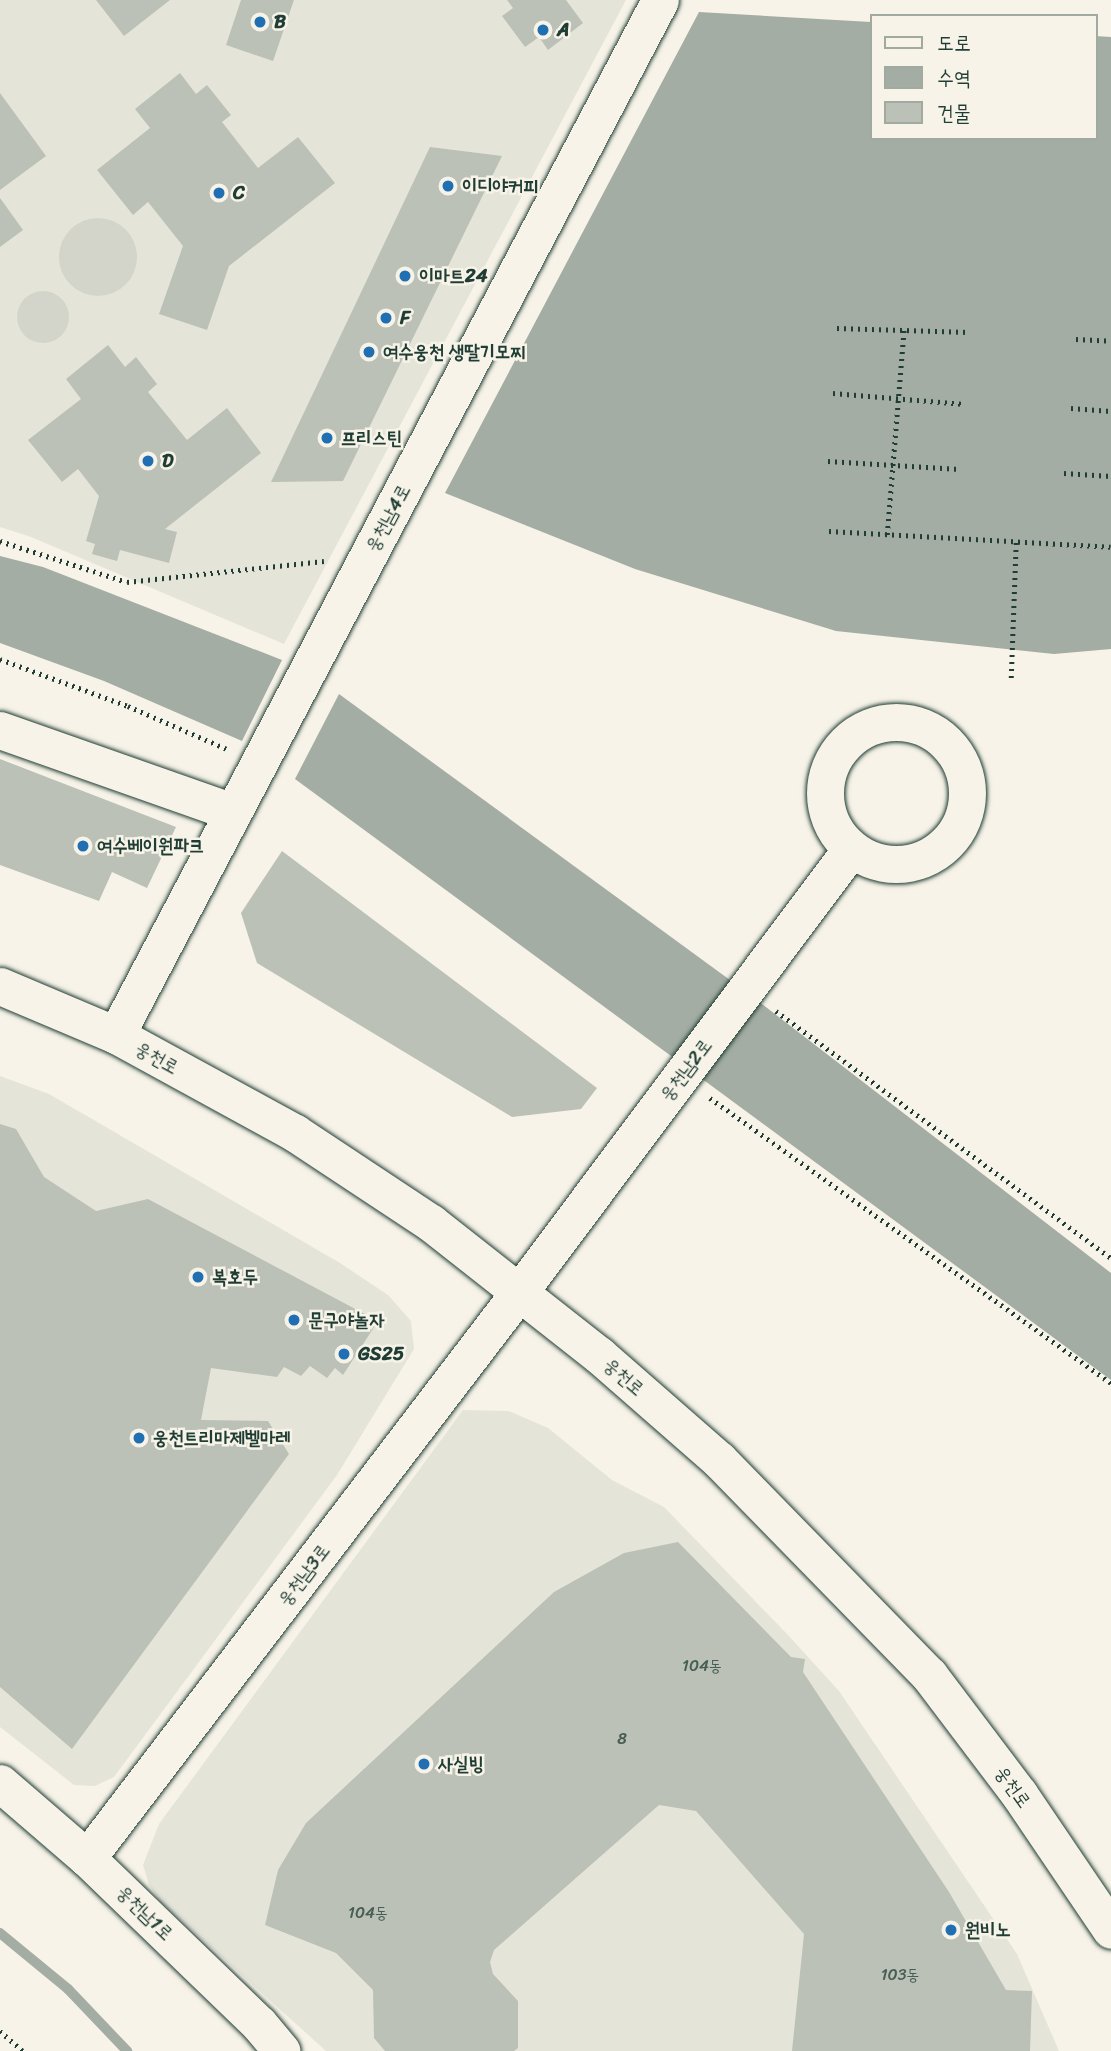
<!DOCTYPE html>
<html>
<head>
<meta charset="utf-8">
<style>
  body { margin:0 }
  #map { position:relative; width:1111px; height:2051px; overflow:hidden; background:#f7f3e8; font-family:Sriracha,"Poor Story",sans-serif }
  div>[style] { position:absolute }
  .built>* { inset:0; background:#e5e4d9 }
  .green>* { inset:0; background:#d3d5ca }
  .round { border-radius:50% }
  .water>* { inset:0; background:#a4ada3 }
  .stream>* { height:10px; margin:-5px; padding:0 5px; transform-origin:5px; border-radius:5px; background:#a4ada3 }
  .building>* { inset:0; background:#bbc1b6 }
  .path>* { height:4.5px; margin-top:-2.25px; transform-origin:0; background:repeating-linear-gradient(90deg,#1f3d34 0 2px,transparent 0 7px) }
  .roads { filter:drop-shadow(0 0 2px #1f3d34) drop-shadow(0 0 2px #1f3d34) }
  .minor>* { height:37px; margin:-18.5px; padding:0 18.5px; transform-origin:18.5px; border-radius:18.5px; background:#f7f3e8 }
  .minor>.ring { margin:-18.5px; padding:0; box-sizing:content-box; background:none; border:37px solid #f7f3e8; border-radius:50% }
  .dots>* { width:19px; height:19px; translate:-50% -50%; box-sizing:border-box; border:4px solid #f7f3e8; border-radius:50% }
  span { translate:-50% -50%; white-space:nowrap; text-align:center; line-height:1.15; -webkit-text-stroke:5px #f7f3e8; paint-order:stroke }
  .number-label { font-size:16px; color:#465e54 }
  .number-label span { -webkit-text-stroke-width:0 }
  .poi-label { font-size:19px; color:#1f3d34; font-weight:700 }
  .left { translate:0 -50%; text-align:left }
  .street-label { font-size:19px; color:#1f3d34 }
  .legend { position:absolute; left:870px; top:14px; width:228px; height:126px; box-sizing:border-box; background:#f7f3e8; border:2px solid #a1aaa0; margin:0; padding:9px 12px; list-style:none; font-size:21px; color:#1f3d34 }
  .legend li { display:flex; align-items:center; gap:14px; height:35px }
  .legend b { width:35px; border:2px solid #a1aaa0 }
</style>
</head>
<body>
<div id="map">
  <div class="built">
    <div style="clip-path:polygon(0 0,626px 0,284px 644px,31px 537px,0 527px)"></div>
    <div style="clip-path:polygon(0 1076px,49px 1094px,340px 1263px,388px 1295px,411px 1321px,414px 1349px,337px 1475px,114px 1777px,95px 1786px,74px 1785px,0 1727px)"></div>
    <div style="clip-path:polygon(463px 1410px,509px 1411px,548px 1428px,612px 1480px,664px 1507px,789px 1636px,839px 1691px,1017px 1954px,1059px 2051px,326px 2051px,160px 1901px,149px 1885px,143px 1865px,159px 1824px)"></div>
  </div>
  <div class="green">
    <div class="round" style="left:59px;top:218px;width:78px;height:78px"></div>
    <div class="round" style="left:17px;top:291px;width:52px;height:52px"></div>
  </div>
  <div class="water">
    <div style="clip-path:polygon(699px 12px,871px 22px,871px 138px,1095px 138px,1095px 36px,1111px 37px,1111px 649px,1054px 654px,836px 631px,635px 569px,445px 493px)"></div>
    <div style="clip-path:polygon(0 556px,43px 567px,282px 660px,242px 741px,104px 681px,0 643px)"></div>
    <div style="clip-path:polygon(339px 694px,745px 991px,1111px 1273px,1111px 1380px,295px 779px)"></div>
  </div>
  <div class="stream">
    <div style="left:0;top:1933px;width:88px;rotate:39.5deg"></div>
    <div style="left:68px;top:1989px;width:86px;rotate:46.4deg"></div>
  </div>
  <div class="building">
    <div style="clip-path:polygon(96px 0,170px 0,124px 36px)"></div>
    <div style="clip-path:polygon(241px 0,294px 0,273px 61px,226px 45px)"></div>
    <div style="clip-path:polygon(507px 0,566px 0,583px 23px,548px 50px,539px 37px,525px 47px,502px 16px,513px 8px)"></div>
    <div style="clip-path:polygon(180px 73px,196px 94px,207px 85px,231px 115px,222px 122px,258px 168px,298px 137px,335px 183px,229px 266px,207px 330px,159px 314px,183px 246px,148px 202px,133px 215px,97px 170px,150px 128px,135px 109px)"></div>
    <div style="clip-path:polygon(0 93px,46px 156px,0 190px)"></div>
    <div style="clip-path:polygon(430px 147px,502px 156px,343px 481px,271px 482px)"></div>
    <div style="clip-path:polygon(0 198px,23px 230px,0 247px)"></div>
    <div style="clip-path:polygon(108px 345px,125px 367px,136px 357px,157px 384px,148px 392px,187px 440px,227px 408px,261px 453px,165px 529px,177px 532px,169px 563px,120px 550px,117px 561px,92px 554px,95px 544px,86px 541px,99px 496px,78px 469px,62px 482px,28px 440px,81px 399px,66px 379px)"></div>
    <div style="clip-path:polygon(0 759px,176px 827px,147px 888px,112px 872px,99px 901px,0 865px)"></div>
    <div style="clip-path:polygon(282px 851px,597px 1088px,581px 1109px,512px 1117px,257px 963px,241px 913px)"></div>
    <div style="clip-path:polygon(0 1124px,16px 1129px,44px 1177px,96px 1211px,148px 1199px,378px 1321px,343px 1375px,335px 1368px,327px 1378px,310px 1366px,301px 1376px,284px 1367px,277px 1377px,211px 1368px,201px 1420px,268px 1421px,289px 1454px,72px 1749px,0 1687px)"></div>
    <div style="clip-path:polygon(678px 1542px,791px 1657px,805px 1659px,803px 1672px,949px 1892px,1006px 1990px,1032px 1991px,1030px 2051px,792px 2051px,804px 1934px,696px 1811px,659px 1805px,494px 1950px,490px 1962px,493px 1974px,518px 2001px,518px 2048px,514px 2051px,385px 2051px,374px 2038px,373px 1990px,336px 1953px,265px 1925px,278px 1870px,306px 1823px,554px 1592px,624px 1553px)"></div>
  </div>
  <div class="path">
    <div style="left:837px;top:328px;width:132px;rotate:1.7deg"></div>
    <div style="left:1076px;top:339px;width:35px;rotate:3deg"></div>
    <div style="left:833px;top:393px;width:132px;rotate:4.8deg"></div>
    <div style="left:1071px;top:408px;width:40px;rotate:4.3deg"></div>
    <div style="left:828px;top:461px;width:132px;rotate:3.5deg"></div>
    <div style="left:1064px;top:473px;width:47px;rotate:3.7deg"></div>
    <div style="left:829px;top:531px;width:282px;rotate:3.2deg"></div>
    <div style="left:887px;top:535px;width:206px;rotate:-85.3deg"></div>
    <div style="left:0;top:541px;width:133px;rotate:17.9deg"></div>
    <div style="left:127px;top:582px;width:198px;rotate:-6.1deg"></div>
    <div style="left:0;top:659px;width:136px;rotate:20.2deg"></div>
    <div style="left:128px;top:706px;width:108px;rotate:23.5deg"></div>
    <div style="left:1011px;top:678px;width:136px;rotate:-87.9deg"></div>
    <div style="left:776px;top:1011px;width:416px;rotate:36.4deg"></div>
    <div style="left:710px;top:1098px;width:492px;rotate:35.4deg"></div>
    <div style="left:0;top:2031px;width:30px;rotate:41deg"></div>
  </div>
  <div class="roads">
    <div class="minor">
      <div class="ring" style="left:825px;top:722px;width:105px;height:105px"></div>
      <div style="left:0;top:730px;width:247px;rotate:19.4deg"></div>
      <div style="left:0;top:986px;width:126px;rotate:22.9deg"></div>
      <div style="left:116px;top:1035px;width:204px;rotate:28.7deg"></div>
      <div style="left:295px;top:1133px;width:163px;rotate:33.5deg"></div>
      <div style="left:431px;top:1223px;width:214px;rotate:38.2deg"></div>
      <div style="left:599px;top:1355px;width:159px;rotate:41.2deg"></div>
      <div style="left:719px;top:1460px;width:301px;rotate:45.7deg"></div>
      <div style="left:929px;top:1675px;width:149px;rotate:52.9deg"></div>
      <div style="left:1019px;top:1794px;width:164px;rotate:55.9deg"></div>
      <div style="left:116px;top:1035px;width:1169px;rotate:-62.27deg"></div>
      <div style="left:0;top:1783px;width:115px;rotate:40.8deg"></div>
      <div style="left:87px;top:1858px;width:239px;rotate:44deg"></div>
      <div style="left:259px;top:2024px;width:35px;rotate:50deg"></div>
      <div style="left:87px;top:1858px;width:713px;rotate:-52.63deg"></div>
      <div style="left:520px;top:1291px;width:552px;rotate:-53.17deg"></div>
    </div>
  </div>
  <div class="dots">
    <div style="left:260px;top:22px;background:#1f6fb2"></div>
    <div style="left:543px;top:30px;background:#1f6fb2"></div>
    <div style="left:448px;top:186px;background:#1f6fb2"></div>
    <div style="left:219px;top:193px;background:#1f6fb2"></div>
    <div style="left:405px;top:276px;background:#1f6fb2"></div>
    <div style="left:386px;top:318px;background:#1f6fb2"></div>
    <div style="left:369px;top:352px;background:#1f6fb2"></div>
    <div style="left:327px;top:438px;background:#1f6fb2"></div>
    <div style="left:148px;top:461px;background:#1f6fb2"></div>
    <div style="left:83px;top:846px;background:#1f6fb2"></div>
    <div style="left:198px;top:1277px;background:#1f6fb2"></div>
    <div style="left:294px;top:1320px;background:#1f6fb2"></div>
    <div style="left:344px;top:1354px;background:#1f6fb2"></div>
    <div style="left:139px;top:1438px;background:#1f6fb2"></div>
    <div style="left:424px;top:1764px;background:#1f6fb2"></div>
    <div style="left:951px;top:1930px;background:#1f6fb2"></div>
  </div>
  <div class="number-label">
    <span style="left:702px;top:1666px">104동</span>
    <span style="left:622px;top:1739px">8</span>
    <span style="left:368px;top:1913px">104동</span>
    <span style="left:900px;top:1975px">103동</span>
  </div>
  <div class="poi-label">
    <span class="left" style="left:274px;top:22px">B</span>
    <span class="left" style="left:557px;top:30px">A</span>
    <span class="left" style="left:462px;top:186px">이디야커피</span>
    <span class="left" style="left:233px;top:193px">C</span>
    <span class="left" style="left:419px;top:276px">이마트24</span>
    <span class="left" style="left:400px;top:318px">F</span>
    <span class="left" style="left:383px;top:352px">여수웅천 생딸기모찌</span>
    <span class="left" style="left:341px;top:438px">프리스틴</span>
    <span class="left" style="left:162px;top:461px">D</span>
    <span class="left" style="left:97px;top:846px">여수베이원파크</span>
    <span class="left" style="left:212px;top:1277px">복호두</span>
    <span class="left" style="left:308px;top:1320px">문구야놀자</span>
    <span class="left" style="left:358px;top:1354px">GS25</span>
    <span class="left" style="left:153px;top:1438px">웅천트리마제벨마레</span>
    <span class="left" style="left:438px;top:1764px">사실빙</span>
    <span class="left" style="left:965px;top:1930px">원비노</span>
  </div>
  <div class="street-label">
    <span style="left:388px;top:518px;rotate:-62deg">웅천남4로</span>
    <span style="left:157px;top:1058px;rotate:29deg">웅천로</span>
    <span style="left:686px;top:1070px;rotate:-53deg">웅천남2로</span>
    <span style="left:624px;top:1377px;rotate:41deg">웅천로</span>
    <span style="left:304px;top:1575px;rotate:-53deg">웅천남3로</span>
    <span style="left:1013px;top:1787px;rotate:54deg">웅천로</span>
    <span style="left:145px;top:1913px;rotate:44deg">웅천남1로</span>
  </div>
  <ul class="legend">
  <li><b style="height:9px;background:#f7f3e8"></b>도로</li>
  <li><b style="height:19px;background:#a4ada3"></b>수역</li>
  <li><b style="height:19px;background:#bbc1b6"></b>건물</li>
  </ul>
</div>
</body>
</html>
